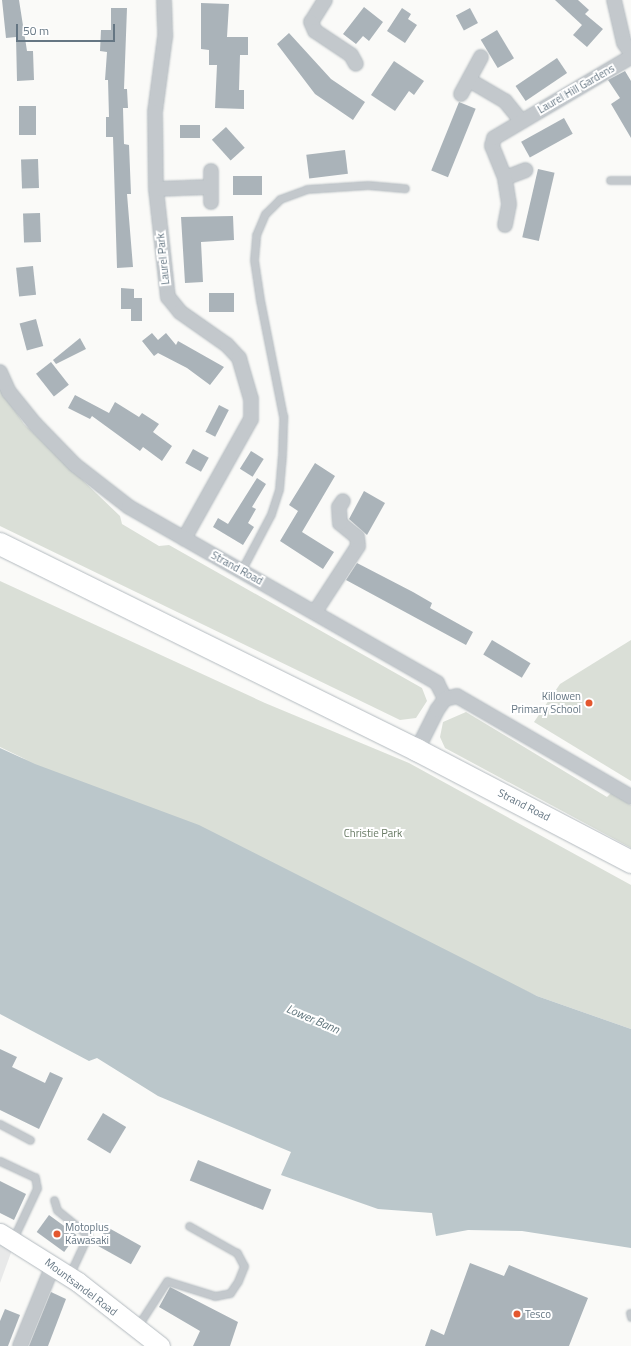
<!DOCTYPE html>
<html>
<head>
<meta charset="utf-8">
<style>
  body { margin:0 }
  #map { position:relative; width:631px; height:1346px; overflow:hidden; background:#fafaf8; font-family:"Titillium Web",sans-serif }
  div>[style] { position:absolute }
  .built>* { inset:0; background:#e8e9e9 }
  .green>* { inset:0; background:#dadfd7 }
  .water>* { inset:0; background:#bbc7cb }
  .building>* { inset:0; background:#aab3b9; transform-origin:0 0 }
  .roads { filter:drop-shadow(0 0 1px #b3babf) drop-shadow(0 0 1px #b3babf) }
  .lane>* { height:7px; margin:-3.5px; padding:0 3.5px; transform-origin:3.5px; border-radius:3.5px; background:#c3c8cc }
  .street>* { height:14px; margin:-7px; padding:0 7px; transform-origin:7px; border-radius:7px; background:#c3c8cc }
  .secondary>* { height:19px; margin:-9.5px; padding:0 9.5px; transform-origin:9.5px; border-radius:9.5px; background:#fff }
  .primary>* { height:22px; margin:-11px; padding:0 11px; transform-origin:11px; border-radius:11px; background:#fff }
  .dots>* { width:11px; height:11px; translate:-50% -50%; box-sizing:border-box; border:2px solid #fff; border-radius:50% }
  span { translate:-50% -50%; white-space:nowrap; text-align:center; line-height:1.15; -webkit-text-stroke:4px #fff; paint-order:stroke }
  .street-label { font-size:11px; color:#657683 }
  .poi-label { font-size:11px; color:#657683 }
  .right { translate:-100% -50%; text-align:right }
  .left { translate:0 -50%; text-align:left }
  .park-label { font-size:11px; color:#687a64 }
  .water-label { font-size:12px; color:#60757c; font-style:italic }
  .scale { position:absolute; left:16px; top:24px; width:99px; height:18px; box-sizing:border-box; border:2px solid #657683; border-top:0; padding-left:5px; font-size:12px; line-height:14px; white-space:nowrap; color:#657683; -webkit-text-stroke:3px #fff; paint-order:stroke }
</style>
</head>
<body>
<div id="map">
  <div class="built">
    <div style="clip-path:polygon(0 1244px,12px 1250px,0 1283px)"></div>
  </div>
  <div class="green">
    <div style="clip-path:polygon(0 388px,24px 424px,120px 516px,122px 524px,159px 546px,169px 545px,422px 688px,427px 701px,416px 718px,400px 720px,0 526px)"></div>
    <div style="clip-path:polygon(0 581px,265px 703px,409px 763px,631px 885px,631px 1029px,537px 996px,0 750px,27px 760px,0 747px)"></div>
    <div style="clip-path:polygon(631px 640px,631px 781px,534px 722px,560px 684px)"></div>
    <div style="clip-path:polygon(466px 712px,607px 797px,611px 793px,631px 805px,631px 848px,445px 748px,440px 737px,443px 722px)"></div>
  </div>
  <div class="water">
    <div style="clip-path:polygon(0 748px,35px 764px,199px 825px,537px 996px,631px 1029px,631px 1248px,522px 1231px,468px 1230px,436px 1236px,432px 1213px,378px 1209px,281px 1175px,291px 1152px,158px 1096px,97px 1058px,89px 1061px,0 1014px)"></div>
  </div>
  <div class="building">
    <div style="clip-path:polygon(2px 0,19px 0,27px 51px,33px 51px,34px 80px,17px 81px,16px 37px,6px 38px)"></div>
    <div style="clip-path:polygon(555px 0,578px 0,589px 10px,585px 14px,603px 29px,587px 47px,573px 35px,582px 25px)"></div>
    <div style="clip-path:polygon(201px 3px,229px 4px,227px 37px,248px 37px,248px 55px,240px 55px,239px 90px,244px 90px,244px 109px,215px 108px,217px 65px,209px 65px,209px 50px,201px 49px)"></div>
    <div style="clip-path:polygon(364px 7px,383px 22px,369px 41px,363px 36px,356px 44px,343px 34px)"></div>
    <div style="clip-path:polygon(111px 8px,127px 8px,124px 89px,127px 89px,128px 108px,123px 108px,124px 144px,129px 145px,131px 194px,127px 194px,133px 267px,117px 268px,113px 137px,106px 137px,106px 117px,109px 117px,108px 80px,105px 80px,107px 52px,100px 51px,101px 30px,111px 30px)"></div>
    <div style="clip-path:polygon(402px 8px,411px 14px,408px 19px,417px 25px,405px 43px,387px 31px)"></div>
    <div style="left:470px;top:8px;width:17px;height:16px;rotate:62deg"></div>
    <div style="left:497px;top:30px;width:33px;height:19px;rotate:59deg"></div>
    <div style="clip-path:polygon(289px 33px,331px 79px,365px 102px,353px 120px,315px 94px,277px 44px)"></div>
    <div style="left:557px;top:58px;width:18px;height:50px;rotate:56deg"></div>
    <div style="clip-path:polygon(394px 61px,424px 81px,414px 95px,409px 91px,395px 111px,371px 95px)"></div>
    <div style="clip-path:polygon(625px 71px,631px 81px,631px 138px,611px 104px,620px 98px,608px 80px)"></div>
    <div style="left:459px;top:102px;width:18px;height:74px;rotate:22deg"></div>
    <div style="left:19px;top:106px;width:17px;height:29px"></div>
    <div style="left:564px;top:118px;width:18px;height:49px;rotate:61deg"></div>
    <div style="left:180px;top:125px;width:20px;height:13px"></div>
    <div style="left:226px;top:127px;width:28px;height:19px;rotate:48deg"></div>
    <div style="left:345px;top:150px;width:24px;height:39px;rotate:83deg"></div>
    <div style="left:38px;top:159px;width:29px;height:17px;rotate:88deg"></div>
    <div style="left:538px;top:169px;width:17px;height:70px;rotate:13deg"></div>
    <div style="left:233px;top:176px;width:29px;height:19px"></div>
    <div style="left:40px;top:213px;width:29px;height:17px;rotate:88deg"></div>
    <div style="clip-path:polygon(233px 216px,234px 240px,201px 242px,203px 282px,185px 283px,181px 217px)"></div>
    <div style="left:33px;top:266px;width:29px;height:17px;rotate:84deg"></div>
    <div style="clip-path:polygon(121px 288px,134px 289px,134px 298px,142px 298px,142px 321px,131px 321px,131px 309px,121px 309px)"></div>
    <div style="left:209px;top:293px;width:25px;height:19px"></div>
    <div style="left:36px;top:319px;width:28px;height:17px;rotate:75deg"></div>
    <div style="clip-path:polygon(152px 333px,158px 340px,166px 333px,176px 345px,178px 341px,224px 367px,210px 385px,187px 368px,158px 353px,154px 356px,142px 341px)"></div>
    <div style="clip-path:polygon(80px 338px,86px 349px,56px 364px,53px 360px)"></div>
    <div style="left:51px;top:362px;width:29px;height:19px;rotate:52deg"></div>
    <div style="clip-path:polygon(75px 395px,109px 413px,115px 402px,139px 417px,142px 413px,159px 424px,153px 432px,172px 446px,162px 461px,143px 447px,140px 451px,92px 416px,90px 419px,68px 408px)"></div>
    <div style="left:219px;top:405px;width:11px;height:30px;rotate:27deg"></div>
    <div style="left:193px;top:449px;width:18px;height:16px;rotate:29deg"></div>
    <div style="left:251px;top:451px;width:15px;height:21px;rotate:32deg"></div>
    <div style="clip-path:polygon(315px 463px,335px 476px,302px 532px,334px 552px,323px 569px,280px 541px,298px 511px,289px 505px)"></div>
    <div style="clip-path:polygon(257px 478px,266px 484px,252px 507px,256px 509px,248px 523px,254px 527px,243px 545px,213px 527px,218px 518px,228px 524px)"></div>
    <div style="clip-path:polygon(364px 491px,385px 503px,367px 535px,349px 519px)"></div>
    <div style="clip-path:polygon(357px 563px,413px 592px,432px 603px,430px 608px,473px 632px,466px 645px,346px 580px)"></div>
    <div style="left:492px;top:640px;width:45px;height:17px;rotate:31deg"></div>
    <div style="clip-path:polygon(0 1049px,17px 1057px,12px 1067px,45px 1083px,50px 1072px,63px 1078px,39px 1129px,0 1110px)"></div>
    <div style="left:103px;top:1113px;width:27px;height:31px;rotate:31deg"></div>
    <div style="left:198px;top:1160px;width:79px;height:22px;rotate:22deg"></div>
    <div style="clip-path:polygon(0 1181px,26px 1194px,14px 1220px,0 1213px)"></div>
    <div style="left:49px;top:1215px;width:34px;height:21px;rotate:36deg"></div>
    <div style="left:107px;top:1227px;width:39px;height:21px;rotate:29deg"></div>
    <div style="clip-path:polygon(470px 1263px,504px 1276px,509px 1265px,588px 1298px,569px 1346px,425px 1346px,431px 1329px,444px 1335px)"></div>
    <div style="clip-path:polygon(170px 1287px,238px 1322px,230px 1346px,193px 1346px,200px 1331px,159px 1307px)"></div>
    <div style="clip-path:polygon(51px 1292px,66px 1299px,48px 1346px,29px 1346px)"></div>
    <div style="clip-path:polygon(5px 1309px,20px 1315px,8px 1346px,0 1346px,0 1321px)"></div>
  </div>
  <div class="roads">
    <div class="lane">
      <div style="left:610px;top:180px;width:21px"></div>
      <div style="left:241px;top:571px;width:64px;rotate:-62.2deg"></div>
      <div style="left:271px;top:514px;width:26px;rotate:-72deg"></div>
      <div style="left:279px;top:489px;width:35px;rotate:-85deg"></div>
      <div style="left:282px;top:454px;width:38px;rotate:-88deg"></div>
      <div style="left:283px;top:416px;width:118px;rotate:-101.2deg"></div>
      <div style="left:260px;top:300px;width:40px;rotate:-98.5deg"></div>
      <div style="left:254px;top:260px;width:25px;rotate:-85deg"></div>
      <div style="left:256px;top:235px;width:23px;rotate:-67deg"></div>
      <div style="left:265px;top:214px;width:21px;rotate:-45deg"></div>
      <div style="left:280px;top:199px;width:29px;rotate:-20deg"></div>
      <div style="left:307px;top:189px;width:61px;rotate:-3.8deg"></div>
      <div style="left:368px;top:185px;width:37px;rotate:5deg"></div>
      <div style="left:0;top:1124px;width:34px;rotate:28deg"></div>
      <div style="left:0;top:1161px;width:38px;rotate:25deg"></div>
      <div style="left:35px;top:1177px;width:11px;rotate:80deg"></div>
      <div style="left:37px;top:1188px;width:56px;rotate:115.2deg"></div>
      <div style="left:54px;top:1200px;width:10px;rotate:73deg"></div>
      <div style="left:57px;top:1210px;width:40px;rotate:39deg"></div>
      <div style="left:88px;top:1235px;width:45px;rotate:114.9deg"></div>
      <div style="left:630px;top:1313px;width:4px;rotate:76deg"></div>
      <div style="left:137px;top:1327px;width:55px;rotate:-56.9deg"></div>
      <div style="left:167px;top:1281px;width:50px;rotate:17.4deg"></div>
      <div style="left:215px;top:1296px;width:15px;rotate:-11deg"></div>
      <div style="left:230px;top:1293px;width:14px;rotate:-56deg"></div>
      <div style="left:238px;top:1281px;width:16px;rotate:-68deg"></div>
      <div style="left:244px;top:1266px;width:15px;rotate:-118deg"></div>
      <div style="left:237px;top:1253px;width:55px;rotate:-150.6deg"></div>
    </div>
    <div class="street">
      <div style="left:164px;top:0;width:37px;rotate:88deg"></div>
      <div style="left:165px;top:37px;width:76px;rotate:97.6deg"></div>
      <div style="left:155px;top:112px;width:77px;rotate:89.3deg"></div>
      <div style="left:156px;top:189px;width:109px;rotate:83.7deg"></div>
      <div style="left:168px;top:297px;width:19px;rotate:51deg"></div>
      <div style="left:180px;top:312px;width:57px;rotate:35.1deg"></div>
      <div style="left:227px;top:345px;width:18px;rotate:47deg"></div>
      <div style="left:239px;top:358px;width:43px;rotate:73.7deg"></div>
      <div style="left:251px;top:399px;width:20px;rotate:90deg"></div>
      <div style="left:251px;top:419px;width:137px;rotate:119.2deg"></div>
      <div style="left:325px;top:0;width:26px;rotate:122deg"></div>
      <div style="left:311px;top:22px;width:10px;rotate:66deg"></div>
      <div style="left:315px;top:31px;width:43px;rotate:33.7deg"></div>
      <div style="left:351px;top:55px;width:10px;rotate:61deg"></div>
      <div style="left:614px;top:0;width:44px;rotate:76.9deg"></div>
      <div style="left:624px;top:43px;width:12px;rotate:55deg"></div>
      <div style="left:469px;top:80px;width:42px;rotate:30.3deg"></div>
      <div style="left:505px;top:101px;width:26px;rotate:51deg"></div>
      <div style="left:461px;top:94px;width:42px;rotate:-61.6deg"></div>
      <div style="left:211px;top:171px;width:31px;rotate:90deg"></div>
      <div style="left:505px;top:178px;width:22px;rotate:-21deg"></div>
      <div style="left:156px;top:189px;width:54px;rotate:-2.1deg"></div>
      <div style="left:505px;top:225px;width:21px;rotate:-79deg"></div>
      <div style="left:509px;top:204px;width:26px;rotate:-99deg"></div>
      <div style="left:505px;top:178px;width:35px;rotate:-112deg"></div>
      <div style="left:492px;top:146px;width:8px;rotate:-76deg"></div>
      <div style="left:494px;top:138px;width:159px;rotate:-30.6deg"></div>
      <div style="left:0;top:372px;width:22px;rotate:66deg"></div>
      <div style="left:9px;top:392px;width:41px;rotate:50.9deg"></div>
      <div style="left:35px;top:424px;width:57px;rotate:45.7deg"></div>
      <div style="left:75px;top:465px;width:68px;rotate:37.9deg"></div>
      <div style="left:129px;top:507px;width:355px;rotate:29.7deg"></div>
      <div style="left:437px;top:683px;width:18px;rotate:63deg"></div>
      <div style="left:315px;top:612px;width:79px;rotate:-56.9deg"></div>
      <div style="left:358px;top:546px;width:9px;rotate:-96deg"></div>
      <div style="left:357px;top:537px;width:22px;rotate:-141deg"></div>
      <div style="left:340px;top:523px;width:16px;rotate:-94deg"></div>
      <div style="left:339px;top:507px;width:7px;rotate:-56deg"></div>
      <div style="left:417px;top:750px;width:45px;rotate:-63.4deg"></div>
      <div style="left:437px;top:710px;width:14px;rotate:-54deg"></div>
      <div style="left:445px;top:699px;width:12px;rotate:-14deg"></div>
      <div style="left:457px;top:696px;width:201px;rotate:30.1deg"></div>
      <div style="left:20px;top:1346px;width:87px;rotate:-67.8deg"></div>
    </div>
    <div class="secondary">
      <div style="left:0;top:1233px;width:92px;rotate:32.1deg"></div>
      <div style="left:78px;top:1282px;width:104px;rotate:38deg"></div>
    </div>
    <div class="primary">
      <div style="left:0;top:544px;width:465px;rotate:26.3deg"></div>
      <div style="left:417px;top:750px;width:242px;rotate:27.6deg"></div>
    </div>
  </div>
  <div class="dots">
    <div style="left:589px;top:703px;background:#e4572e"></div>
    <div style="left:57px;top:1234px;background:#e4572e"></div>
    <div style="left:517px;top:1314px;background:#e4572e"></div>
  </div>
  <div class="street-label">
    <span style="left:576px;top:89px;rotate:-30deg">Laurel Hill Gardens</span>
    <span style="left:163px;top:259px;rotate:-96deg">Laurel Park</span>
    <span style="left:237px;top:568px;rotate:29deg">Strand Road</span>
    <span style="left:524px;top:805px;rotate:27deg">Strand Road</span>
    <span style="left:81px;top:1287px;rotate:37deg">Mountsandel Road</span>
  </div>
  <div class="poi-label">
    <span class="right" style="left:581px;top:703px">Killowen<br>Primary School</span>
    <span class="left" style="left:65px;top:1234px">Motoplus<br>Kawasaki</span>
    <span class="left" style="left:525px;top:1314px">Tesco</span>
  </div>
  <div class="park-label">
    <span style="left:373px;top:833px">Christie Park</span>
  </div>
  <div class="water-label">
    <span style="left:313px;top:1019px;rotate:23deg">Lower Bann</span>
  </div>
  <div class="scale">50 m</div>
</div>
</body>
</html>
